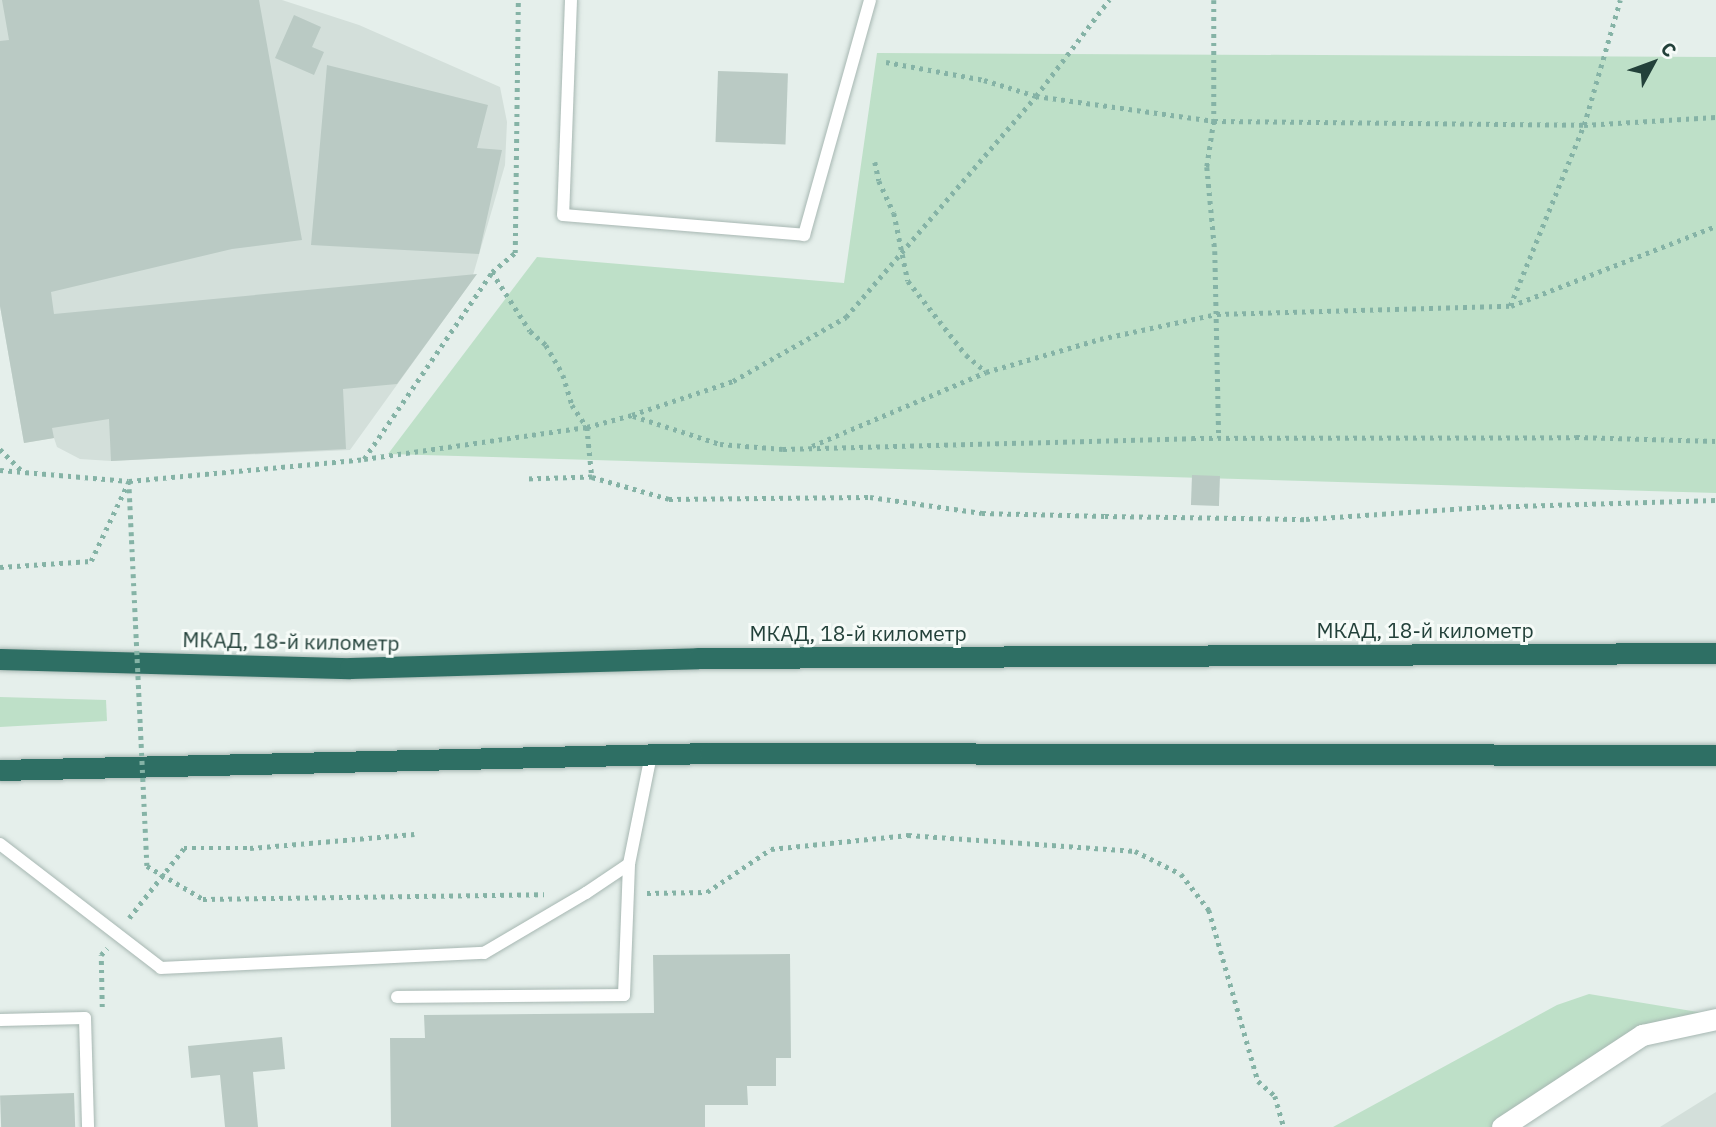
<!DOCTYPE html>
<html>
<head>
<meta charset="utf-8">
<style>
  body { margin:0 }
  #map { position:relative; width:1716px; height:1127px; overflow:hidden; background:#e5efeb; font-family:"IBM Plex Sans",sans-serif }
  div>[style] { position:absolute }
  .built>* { inset:0; background:#d3dfda }
  .green>* { inset:0; background:#bee0c8 }
  .building>* { inset:0; background:#bacac4; transform-origin:0 0 }
  .path>* { height:4.5px; margin-top:-2.25px; transform-origin:0; background:repeating-linear-gradient(90deg,#85b3a6 0 3.5px,transparent 0 8.5px) }
  .roads { filter:drop-shadow(0 0 2px #a7b7b2) drop-shadow(0 0 2px #a7b7b2) }
  .lane>* { height:12px; margin:-6px; padding:0 6px; transform-origin:6px; border-radius:6px; background:#fff }
  .street>* { height:21px; margin:-10.5px; padding:0 10.5px; transform-origin:10.5px; border-radius:10.5px; background:#fff }
  .highway>* { height:21px; margin:-10.5px; padding:0 10.5px; transform-origin:10.5px; border-radius:10.5px; background:#2e6f64 }
  .path-bridge>* { height:4.5px; margin-top:-2.25px; transform-origin:0; background:repeating-linear-gradient(90deg,#85b3a6 0 3.5px,transparent 0 8.5px) }
  span { translate:-50% -50%; white-space:nowrap; text-align:center; line-height:1.15; -webkit-text-stroke:6px #f6fbf8; paint-order:stroke }
  .street-label { font-size:21px; color:#23413a }
  .north { position:absolute; left:1618px; top:28px; width:70px; height:70px; -webkit-text-stroke:5px #f6fbf8; paint-order:stroke; rotate:49deg; font-size:19px; font-weight:700; line-height:28px; text-align:center; color:#23413a }
  .north::after { content:''; display:block; margin:auto; width:24px; height:32px; background:#23413a; clip-path:polygon(50% 0,100% 100%,50% 72%,0 100%) }
</style>
</head>
<body>
<div id="map">
  <div class="built">
    <div style="clip-path:polygon(0 0,282px 0,359px 25px,500px 87px,507px 122px,505px 165px,471px 282px,350px 450px,111px 461px,80px 459px,57px 447px,54px 438px,24px 443px,0 306px)"></div>
    <div style="clip-path:polygon(1716px 1092px,1716px 1127px,1660px 1127px)"></div>
  </div>
  <div class="green">
    <div style="clip-path:polygon(877px 53px,1716px 57px,1716px 493px,388px 454px,537px 257px,844px 283px)"></div>
    <div style="clip-path:polygon(0 697px,106px 700px,107px 721px,0 727px)"></div>
    <div style="clip-path:polygon(1589px 994px,1716px 1015px,1640px 1035px,1499px 1127px,1333px 1127px,1557px 1005px)"></div>
  </div>
  <div class="building">
    <div style="clip-path:polygon(2px 0,259px 0,302px 240px,232px 249px,51px 292px,54px 314px,477px 274px,397px 384px,343px 389px,346px 449px,111px 461px,109px 419px,52px 428px,54px 438px,24px 443px,0 306px,0 41px,9px 40px)"></div>
    <div style="clip-path:polygon(294px 15px,321px 27px,312px 47px,324px 52px,314px 75px,275px 58px)"></div>
    <div style="clip-path:polygon(327px 65px,488px 105px,477px 148px,502px 150px,479px 254px,311px 245px)"></div>
    <div style="left:718px;top:71px;width:70px;height:71px;rotate:2deg"></div>
    <div style="left:1192px;top:475px;width:28px;height:30px;rotate:2deg"></div>
    <div style="clip-path:polygon(790px 954px,791px 1058px,776px 1058px,776px 1086px,747px 1086px,748px 1105px,705px 1105px,705px 1127px,391px 1127px,390px 1038px,425px 1038px,424px 1015px,654px 1013px,653px 955px)"></div>
    <div style="clip-path:polygon(282px 1037px,285px 1069px,253px 1072px,258px 1127px,225px 1127px,220px 1075px,191px 1078px,188px 1046px)"></div>
    <div style="left:74px;top:1093px;width:34px;height:74px;rotate:88deg"></div>
  </div>
  <div class="path">
    <div style="left:1214px;top:0;width:121px;rotate:90deg"></div>
    <div style="left:1214px;top:121px;width:47px;rotate:98.7deg"></div>
    <div style="left:1207px;top:167px;width:84px;rotate:84.6deg"></div>
    <div style="left:1215px;top:251px;width:187px;rotate:88.8deg"></div>
    <div style="left:886px;top:62px;width:100px;rotate:10.4deg"></div>
    <div style="left:984px;top:80px;width:54px;rotate:17.1deg"></div>
    <div style="left:1036px;top:96px;width:180px;rotate:8deg"></div>
    <div style="left:1214px;top:121px;width:370px;rotate:0.6deg"></div>
    <div style="left:1584px;top:125px;width:132px;rotate:-3.5deg"></div>
    <div style="left:875px;top:162px;width:19px;rotate:78deg"></div>
    <div style="left:879px;top:181px;width:35px;rotate:65deg"></div>
    <div style="left:894px;top:213px;width:69px;rotate:78.4deg"></div>
    <div style="left:908px;top:281px;width:94px;rotate:51.9deg"></div>
    <div style="left:966px;top:355px;width:26px;rotate:40deg"></div>
    <div style="left:492px;top:272px;width:70px;rotate:57.2deg"></div>
    <div style="left:530px;top:331px;width:21px;rotate:41deg"></div>
    <div style="left:546px;top:345px;width:34px;rotate:60deg"></div>
    <div style="left:563px;top:375px;width:31px;rotate:73deg"></div>
    <div style="left:572px;top:405px;width:27px;rotate:56deg"></div>
    <div style="left:587px;top:427px;width:50px;rotate:84.3deg"></div>
    <div style="left:592px;top:477px;width:66px;rotate:178.3deg"></div>
    <div style="left:1511px;top:306px;width:220px;rotate:-21.3deg"></div>
    <div style="left:633px;top:416px;width:91px;rotate:17.8deg"></div>
    <div style="left:720px;top:444px;width:63px;rotate:4.5deg"></div>
    <div style="left:783px;top:449px;width:409px;rotate:-1.5deg"></div>
    <div style="left:1192px;top:438px;width:384px;rotate:-0.1deg"></div>
    <div style="left:1576px;top:437px;width:140px;rotate:1.6deg"></div>
    <div style="left:812px;top:446px;width:189px;rotate:-23deg"></div>
    <div style="left:986px;top:372px;width:119px;rotate:-16.1deg"></div>
    <div style="left:1100px;top:339px;width:120px;rotate:-12.1deg"></div>
    <div style="left:1217px;top:314px;width:293px;rotate:-1.6deg"></div>
    <div style="left:1510px;top:306px;width:196px;rotate:-67.8deg"></div>
    <div style="left:1584px;top:125px;width:130px;rotate:-73.9deg"></div>
    <div style="left:0;top:449px;width:31px;rotate:45deg"></div>
    <div style="left:364px;top:459px;width:227px;rotate:-55.6deg"></div>
    <div style="left:492px;top:272px;width:30px;rotate:-40deg"></div>
    <div style="left:515px;top:253px;width:253px;rotate:-89.3deg"></div>
    <div style="left:0;top:470px;width:129px;rotate:4.9deg"></div>
    <div style="left:129px;top:481px;width:236px;rotate:-5.3deg"></div>
    <div style="left:364px;top:459px;width:225px;rotate:-8.2deg"></div>
    <div style="left:587px;top:427px;width:47px;rotate:-14.9deg"></div>
    <div style="left:632px;top:415px;width:107px;rotate:-18.6deg"></div>
    <div style="left:733px;top:381px;width:130px;rotate:-29.5deg"></div>
    <div style="left:846px;top:317px;width:291px;rotate:-49.3deg"></div>
    <div style="left:1036px;top:96px;width:121px;rotate:-52.8deg"></div>
    <div style="left:592px;top:477px;width:80px;rotate:15.9deg"></div>
    <div style="left:669px;top:499px;width:201px;rotate:-0.6deg"></div>
    <div style="left:870px;top:497px;width:113px;rotate:8.1deg"></div>
    <div style="left:982px;top:513px;width:123px;rotate:1.4deg"></div>
    <div style="left:1105px;top:516px;width:201px;rotate:0.9deg"></div>
    <div style="left:1306px;top:519px;width:176px;rotate:-3.9deg"></div>
    <div style="left:1482px;top:507px;width:234px;rotate:-1.7deg"></div>
    <div style="left:0;top:567px;width:91px;rotate:-3.8deg"></div>
    <div style="left:91px;top:561px;width:89px;rotate:-64.6deg"></div>
    <div style="left:147px;top:866px;width:65px;rotate:30.5deg"></div>
    <div style="left:203px;top:899px;width:341px;rotate:-0.8deg"></div>
    <div style="left:647px;top:893px;width:60px;rotate:-1deg"></div>
    <div style="left:707px;top:892px;width:77px;rotate:-33.9deg"></div>
    <div style="left:771px;top:849px;width:138px;rotate:-5.8deg"></div>
    <div style="left:908px;top:835px;width:228px;rotate:4deg"></div>
    <div style="left:1135px;top:851px;width:51px;rotate:26.6deg"></div>
    <div style="left:1181px;top:874px;width:46px;rotate:52.1deg"></div>
    <div style="left:1209px;top:910px;width:178px;rotate:74deg"></div>
    <div style="left:1258px;top:1081px;width:23px;rotate:41deg"></div>
    <div style="left:1275px;top:1096px;width:32px;rotate:74deg"></div>
    <div style="left:129px;top:918px;width:89px;rotate:-51.8deg"></div>
    <div style="left:184px;top:848px;width:66px"></div>
    <div style="left:250px;top:848px;width:165px;rotate:-4.9deg"></div>
    <div style="left:102px;top:1007px;width:52px;rotate:-91.1deg"></div>
    <div style="left:101px;top:955px;width:9px;rotate:-49deg"></div>
  </div>
  <div class="roads">
    <div class="lane">
      <div style="left:571px;top:0;width:215px;rotate:92.1deg"></div>
      <div style="left:563px;top:215px;width:242px;rotate:4.7deg"></div>
      <div style="left:804px;top:235px;width:244px;rotate:-74.3deg"></div>
      <div style="left:0;top:844px;width:203px;rotate:37.6deg"></div>
      <div style="left:161px;top:968px;width:323px;rotate:-2.7deg"></div>
      <div style="left:484px;top:953px;width:118px;rotate:-30.5deg"></div>
      <div style="left:586px;top:893px;width:52px;rotate:-34deg"></div>
      <div style="left:397px;top:997px;width:227px;rotate:-0.5deg"></div>
      <div style="left:624px;top:995px;width:131px;rotate:-87.8deg"></div>
      <div style="left:629px;top:864px;width:111px;rotate:-78.6deg"></div>
      <div style="left:0;top:1020px;width:85px;rotate:-1.3deg"></div>
      <div style="left:85px;top:1018px;width:109px;rotate:88.4deg"></div>
    </div>
    <div class="street">
      <div style="left:1502px;top:1127px;width:168px;rotate:-33.3deg"></div>
      <div style="left:1642px;top:1035px;width:76px;rotate:-12.2deg"></div>
    </div>
    <div class="highway">
      <div style="left:0;top:659px;width:350px;rotate:1.5deg"></div>
      <div style="left:350px;top:668px;width:348px;rotate:-1.6deg"></div>
      <div style="left:698px;top:658px;width:1018px;rotate:-0.28deg"></div>
      <div style="left:0;top:770px;width:710px;rotate:-1.37deg"></div>
      <div style="left:710px;top:753px;width:1006px;rotate:0.11deg"></div>
    </div>
  </div>
  <div class="path-bridge">
    <div style="left:129px;top:481px;width:385px;rotate:87.3deg"></div>
  </div>
  <div class="street-label">
    <span style="left:1425px;top:630px">МКАД, 18-й километр</span>
    <span style="left:858px;top:633px">МКАД, 18-й километр</span>
    <span style="left:291px;top:641px;rotate:1deg">МКАД, 18-й километр</span>
  </div>
  <div class="north">С</div>
</div>
</body>
</html>
